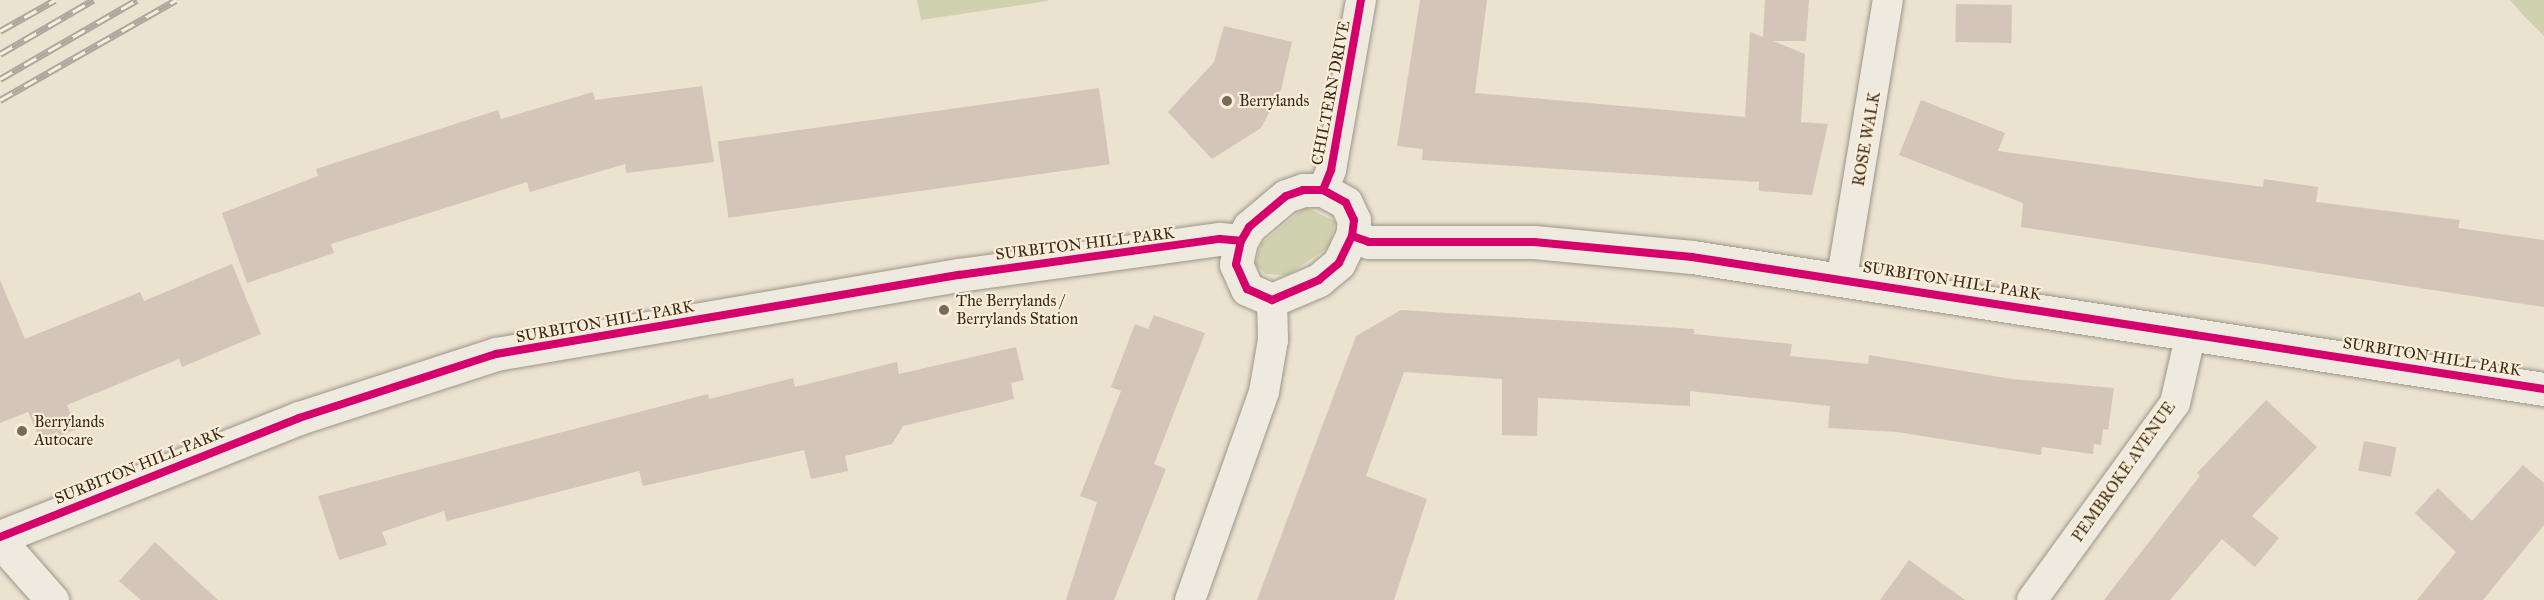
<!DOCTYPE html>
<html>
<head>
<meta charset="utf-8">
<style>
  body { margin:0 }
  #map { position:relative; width:2544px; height:600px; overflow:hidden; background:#ebe2cf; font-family:"IM FELL Great Primer",serif }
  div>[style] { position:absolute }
  .green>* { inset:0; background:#d0d2af }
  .building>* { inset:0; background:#d4c5b9; transform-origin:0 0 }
  .roads { filter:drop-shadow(0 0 2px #9d9689) drop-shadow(0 0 2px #9d9689) }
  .minor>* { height:30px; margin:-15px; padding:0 15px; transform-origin:15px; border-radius:15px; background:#eeeae0 }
  .tertiary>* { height:33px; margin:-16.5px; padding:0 16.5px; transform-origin:16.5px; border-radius:16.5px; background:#eeeae0 }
  .rail>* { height:7px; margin-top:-3.5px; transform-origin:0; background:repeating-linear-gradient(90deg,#faeed8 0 14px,#aea79f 0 28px); box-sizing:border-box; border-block:2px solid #aea79f }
  .cycleway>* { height:8px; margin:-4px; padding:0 4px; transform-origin:4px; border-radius:4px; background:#d6006c }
  .dots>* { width:16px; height:16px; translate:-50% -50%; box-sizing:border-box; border:3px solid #faeed8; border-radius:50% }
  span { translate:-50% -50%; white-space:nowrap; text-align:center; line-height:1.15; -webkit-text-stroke:4.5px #faeed8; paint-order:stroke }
  .street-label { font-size:16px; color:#3c2917 }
  .poi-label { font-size:16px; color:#3c2917 }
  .left { translate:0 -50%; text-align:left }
</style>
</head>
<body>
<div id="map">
  <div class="green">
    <div style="clip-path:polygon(917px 0,1047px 0,1048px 1px,921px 20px)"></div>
    <div style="clip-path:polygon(2510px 0,2544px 0,2544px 36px,2522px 14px)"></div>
    <div style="clip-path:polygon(1305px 207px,1335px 221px,1330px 246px,1288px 275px,1266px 274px,1255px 265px,1261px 244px)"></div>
  </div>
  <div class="building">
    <div style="clip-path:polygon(1420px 0,1487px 0,1475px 93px,1745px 117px,1750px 32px,1763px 37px,1765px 0,1809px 0,1806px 41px,1773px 41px,1805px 54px,1801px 122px,1828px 124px,1812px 195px,1759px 191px,1759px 182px,1422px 160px,1423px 149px,1397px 146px)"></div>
    <div style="left:1956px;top:4px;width:56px;height:38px;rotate:1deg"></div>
    <div style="clip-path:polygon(1224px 26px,1292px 42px,1281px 90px,1261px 128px,1212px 159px,1168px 112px,1214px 62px)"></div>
    <div style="clip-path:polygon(702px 86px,714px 162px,626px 173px,625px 164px,530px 192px,527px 182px,331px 244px,334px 253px,247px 283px,222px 213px,318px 176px,316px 169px,498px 110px,501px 119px,593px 92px,595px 100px)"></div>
    <div style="left:1099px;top:88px;width:77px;height:385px;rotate:82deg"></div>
    <div style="clip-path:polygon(1921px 100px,2005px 133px,1998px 151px,2263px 187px,2264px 179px,2318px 187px,2316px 202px,2460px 220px,2458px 228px,2544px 240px,2544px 307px,2021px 227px,2023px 203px,1899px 155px)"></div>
    <div style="clip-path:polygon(232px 264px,261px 334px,182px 367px,179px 359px,67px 405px,77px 429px,42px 443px,28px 412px,0 423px,0 280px,25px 339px,140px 292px,144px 301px)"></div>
    <div style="clip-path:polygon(1401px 310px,1694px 329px,1694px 334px,1792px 344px,1790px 356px,1868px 364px,1869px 355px,2011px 379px,2114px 388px,2108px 430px,2103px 429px,2101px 445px,2094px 444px,2093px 454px,2042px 447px,2041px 455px,1897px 432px,1828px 428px,1830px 406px,1690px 391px,1690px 406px,1538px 398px,1537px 436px,1502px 435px,1502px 379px,1404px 372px,1366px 476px,1427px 499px,1394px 600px,1257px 600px,1356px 336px)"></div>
    <div style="clip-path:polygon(1154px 315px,1205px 333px,1154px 464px,1166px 469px,1114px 600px,1066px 600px,1097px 502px,1080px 496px,1121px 391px,1111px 387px,1135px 324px,1148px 329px)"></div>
    <div style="clip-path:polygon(1016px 347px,1024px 380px,1011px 383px,1014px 399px,903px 426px,892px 444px,845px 456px,848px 471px,811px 479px,804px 450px,643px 486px,639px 471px,447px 521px,444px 511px,382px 532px,387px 545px,339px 560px,318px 496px,708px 394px,709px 399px,793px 378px,795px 387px,897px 362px,899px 374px)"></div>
    <div style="clip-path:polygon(2266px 400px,2317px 447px,2252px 516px,2279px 538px,2255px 567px,2222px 539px,2170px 600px,2104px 600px,2200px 476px,2197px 473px)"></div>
    <div style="left:2364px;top:441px;width:33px;height:30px;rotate:11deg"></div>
    <div style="clip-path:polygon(2523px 465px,2544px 483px,2544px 525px,2483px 600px,2417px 600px,2456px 552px,2415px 513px,2438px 488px,2472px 521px)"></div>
    <div style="clip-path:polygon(155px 542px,218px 600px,141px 600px,119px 581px)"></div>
    <div style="clip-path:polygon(1909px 560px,1965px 600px,1880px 600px)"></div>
  </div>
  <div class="roads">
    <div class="minor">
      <div style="left:1323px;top:190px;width:22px;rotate:-68deg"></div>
      <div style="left:1331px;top:170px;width:173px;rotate:-80deg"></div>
      <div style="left:1842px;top:277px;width:281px;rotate:-80.6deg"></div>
      <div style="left:1190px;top:600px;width:221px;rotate:-70.4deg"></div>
      <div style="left:1264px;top:392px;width:53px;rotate:-80.2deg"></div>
      <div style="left:1273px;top:340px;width:40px;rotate:-91.4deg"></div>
      <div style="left:2032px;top:600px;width:243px;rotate:-54deg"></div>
      <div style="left:2175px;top:403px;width:72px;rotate:-77.1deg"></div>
    </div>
    <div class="tertiary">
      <div style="left:1303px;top:190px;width:20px"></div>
      <div style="left:1323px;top:190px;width:26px;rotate:29deg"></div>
      <div style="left:1346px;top:203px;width:19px;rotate:65deg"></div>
      <div style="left:1354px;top:220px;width:16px;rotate:97deg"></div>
      <div style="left:1352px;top:236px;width:30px;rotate:116deg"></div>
      <div style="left:1339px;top:263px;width:26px;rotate:140deg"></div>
      <div style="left:1319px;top:280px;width:51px;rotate:156.9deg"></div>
      <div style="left:1272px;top:300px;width:27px;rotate:-156deg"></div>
      <div style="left:1247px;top:289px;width:27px;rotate:-114deg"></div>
      <div style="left:1236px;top:264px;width:24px;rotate:-78deg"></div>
      <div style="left:1241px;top:241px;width:16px;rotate:-60deg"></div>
      <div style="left:1249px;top:227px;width:48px;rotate:-40deg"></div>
      <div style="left:1286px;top:196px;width:18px;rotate:-19deg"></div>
      <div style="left:1352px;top:236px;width:18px;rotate:19deg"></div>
      <div style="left:1369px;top:242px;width:165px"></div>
      <div style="left:1534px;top:242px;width:159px;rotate:5.4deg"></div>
      <div style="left:1692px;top:257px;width:862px;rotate:8.81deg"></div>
      <div style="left:0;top:537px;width:322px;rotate:-21.7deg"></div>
      <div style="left:299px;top:418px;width:207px;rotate:-18deg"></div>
      <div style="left:496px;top:354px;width:470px;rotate:-9.7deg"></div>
      <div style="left:959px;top:275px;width:263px;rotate:-7.9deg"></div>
      <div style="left:1220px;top:239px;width:21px;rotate:5deg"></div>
      <div style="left:0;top:541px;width:79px;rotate:48.6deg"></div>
    </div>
  </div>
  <div class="rail">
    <div style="left:0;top:31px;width:63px;rotate:-29.4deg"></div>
    <div style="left:0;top:54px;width:108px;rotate:-30.1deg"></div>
    <div style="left:0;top:79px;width:158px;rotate:-30deg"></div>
    <div style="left:0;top:100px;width:202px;rotate:-29.6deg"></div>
  </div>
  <div class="cycleway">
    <div style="left:1303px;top:190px;width:20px"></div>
    <div style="left:1323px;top:190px;width:26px;rotate:29deg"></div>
    <div style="left:1346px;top:203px;width:19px;rotate:65deg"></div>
    <div style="left:1354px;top:220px;width:16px;rotate:97deg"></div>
    <div style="left:1352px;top:236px;width:30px;rotate:116deg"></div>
    <div style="left:1339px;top:263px;width:26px;rotate:140deg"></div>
    <div style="left:1319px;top:280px;width:51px;rotate:156.9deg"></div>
    <div style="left:1272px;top:300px;width:27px;rotate:-156deg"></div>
    <div style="left:1247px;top:289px;width:27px;rotate:-114deg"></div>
    <div style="left:1236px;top:264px;width:24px;rotate:-78deg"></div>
    <div style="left:1241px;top:241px;width:16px;rotate:-60deg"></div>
    <div style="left:1249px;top:227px;width:48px;rotate:-40deg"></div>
    <div style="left:1286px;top:196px;width:18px;rotate:-19deg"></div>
    <div style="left:1323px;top:190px;width:22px;rotate:-68deg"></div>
    <div style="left:1331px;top:170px;width:173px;rotate:-80deg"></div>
    <div style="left:1352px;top:236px;width:18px;rotate:19deg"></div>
    <div style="left:1369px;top:242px;width:165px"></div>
    <div style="left:1534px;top:242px;width:159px;rotate:5.4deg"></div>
    <div style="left:1692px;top:257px;width:862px;rotate:8.81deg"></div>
    <div style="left:0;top:537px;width:322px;rotate:-21.7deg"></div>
    <div style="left:299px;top:418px;width:207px;rotate:-18deg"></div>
    <div style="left:496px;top:354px;width:470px;rotate:-9.7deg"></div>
    <div style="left:959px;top:275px;width:263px;rotate:-7.9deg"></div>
    <div style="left:1220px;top:239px;width:21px;rotate:5deg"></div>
  </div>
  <div class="dots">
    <div style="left:1227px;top:101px;background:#796a57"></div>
    <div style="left:944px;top:310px;background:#796a57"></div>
    <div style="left:22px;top:431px;background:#796a57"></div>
  </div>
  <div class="street-label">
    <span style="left:1331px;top:93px;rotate:-79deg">CHILTERN DRIVE</span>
    <span style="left:1867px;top:139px;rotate:-80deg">ROSE WALK</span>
    <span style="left:1085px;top:244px;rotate:-7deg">SURBITON HILL PARK</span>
    <span style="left:1952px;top:281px;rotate:9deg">SURBITON HILL PARK</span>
    <span style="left:605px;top:322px;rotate:-10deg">SURBITON HILL PARK</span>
    <span style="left:2432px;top:357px;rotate:9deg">SURBITON HILL PARK</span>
    <span style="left:139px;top:466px;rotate:-22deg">SURBITON HILL PARK</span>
    <span style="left:2124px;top:472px;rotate:-55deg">PEMBROKE AVENUE</span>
  </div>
  <div class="poi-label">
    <span class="left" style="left:1239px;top:101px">Berrylands</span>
    <span class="left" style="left:956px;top:310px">The Berrylands /<br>Berrylands Station</span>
    <span class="left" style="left:34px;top:431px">Berrylands<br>Autocare</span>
  </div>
</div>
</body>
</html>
